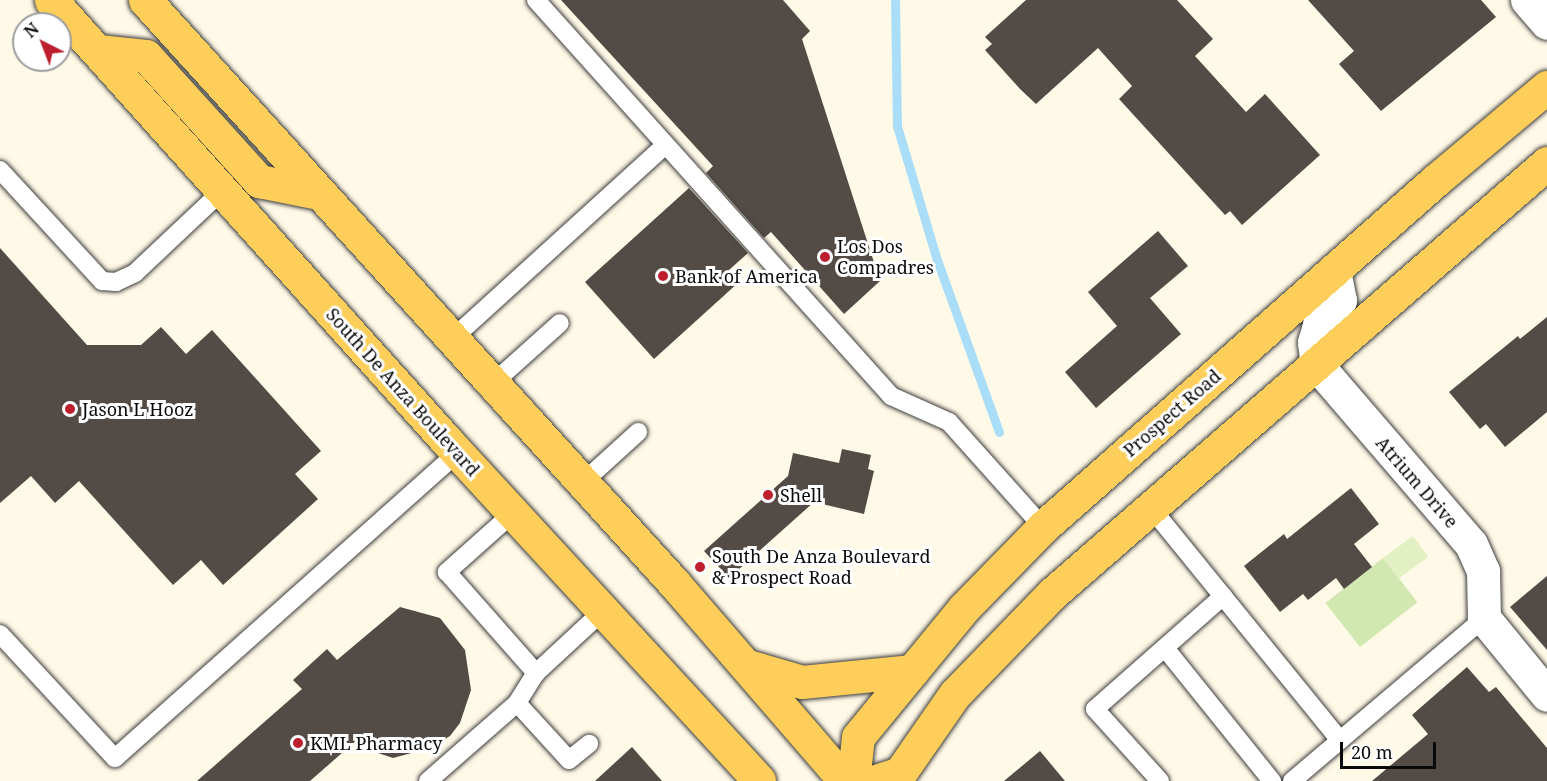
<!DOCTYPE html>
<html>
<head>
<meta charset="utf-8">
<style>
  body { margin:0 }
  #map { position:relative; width:1547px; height:781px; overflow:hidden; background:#fff9e7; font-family:"Noto Serif",serif }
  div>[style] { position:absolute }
  .green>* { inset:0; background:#d1e9b1; transform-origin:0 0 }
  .pitch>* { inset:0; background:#e3f0c3; transform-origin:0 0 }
  .stream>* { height:9px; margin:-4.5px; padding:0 4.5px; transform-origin:4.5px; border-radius:4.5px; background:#aadef8 }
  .building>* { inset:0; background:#534b46 }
  .roads { filter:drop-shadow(0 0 2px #3d3d3d) drop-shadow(0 0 2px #3d3d3d) }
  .service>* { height:18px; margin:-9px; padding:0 9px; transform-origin:9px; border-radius:9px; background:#fff }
  .minor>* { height:33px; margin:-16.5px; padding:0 16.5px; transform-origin:16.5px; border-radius:16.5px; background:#fff }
  .primary>* { height:33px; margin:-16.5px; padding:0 16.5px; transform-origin:16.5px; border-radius:16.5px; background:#fdce59 }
  .dots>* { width:16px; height:16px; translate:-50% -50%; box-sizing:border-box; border:3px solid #fff; border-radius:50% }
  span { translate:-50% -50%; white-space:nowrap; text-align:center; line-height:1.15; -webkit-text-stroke:6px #fff; paint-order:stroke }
  .poi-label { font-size:18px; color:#0a0a0a }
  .left { translate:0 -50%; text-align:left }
  .street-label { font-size:18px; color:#0a0a0a }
  .north { position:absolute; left:12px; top:12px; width:60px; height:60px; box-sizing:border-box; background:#fff; border:2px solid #9d9d9d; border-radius:50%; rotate:318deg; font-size:16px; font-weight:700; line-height:24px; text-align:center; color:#0a0a0a }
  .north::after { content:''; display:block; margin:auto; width:21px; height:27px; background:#bd1f2e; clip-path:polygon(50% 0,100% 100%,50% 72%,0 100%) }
  .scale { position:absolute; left:1340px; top:742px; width:96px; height:27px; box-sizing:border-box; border:3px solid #0a0a0a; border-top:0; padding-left:8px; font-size:18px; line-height:21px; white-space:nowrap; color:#0a0a0a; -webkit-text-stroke:4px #fff; paint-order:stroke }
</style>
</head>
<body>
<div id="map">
  <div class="green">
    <div style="left:1383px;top:558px;width:56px;height:73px;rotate:52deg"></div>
  </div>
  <div class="pitch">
    <div style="left:1413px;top:536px;width:26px;height:37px;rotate:54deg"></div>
  </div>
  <div class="stream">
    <div style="left:895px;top:0;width:126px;rotate:89.1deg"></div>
    <div style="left:897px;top:126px;width:137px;rotate:73.4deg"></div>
    <div style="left:936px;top:257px;width:186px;rotate:70.2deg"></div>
  </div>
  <div class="building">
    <div style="clip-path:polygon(561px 0,783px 0,810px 31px,802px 39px,880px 281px,844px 314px,771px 232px,764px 238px,706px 173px,713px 166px)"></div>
    <div style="clip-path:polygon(1026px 0,1177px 0,1213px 39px,1195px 56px,1246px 112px,1265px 94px,1320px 155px,1242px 225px,1230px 211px,1225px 215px,1119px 99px,1132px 86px,1098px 48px,1036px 104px,1020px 89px,985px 50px,992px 44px,985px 37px)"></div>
    <div style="clip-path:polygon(1308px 0,1481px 0,1496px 17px,1381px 111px,1339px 64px,1354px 51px)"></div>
    <div style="clip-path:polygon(689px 188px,748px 253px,729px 270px,739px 282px,654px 359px,585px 282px)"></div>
    <div style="clip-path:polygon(1158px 231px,1188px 266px,1150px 298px,1181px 334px,1096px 408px,1065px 372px,1117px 326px,1088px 292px)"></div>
    <div style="clip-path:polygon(0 248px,87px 345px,141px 345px,161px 327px,186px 354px,212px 330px,321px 451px,295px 474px,318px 499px,223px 585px,201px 560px,173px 585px,79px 481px,55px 503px,31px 476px,0 503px)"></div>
    <div style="clip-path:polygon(1547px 317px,1547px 412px,1505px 447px,1486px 424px,1480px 429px,1449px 392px,1518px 336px,1520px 339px)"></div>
    <div style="clip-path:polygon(842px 449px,871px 455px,868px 469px,874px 471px,864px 514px,814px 502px,729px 578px,704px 551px,788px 476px,793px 453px,839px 463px)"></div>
    <div style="clip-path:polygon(1351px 488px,1379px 524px,1354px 544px,1372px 567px,1344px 589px,1336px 578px,1308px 600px,1303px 594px,1280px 612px,1244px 566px,1284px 534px,1287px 539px)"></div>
    <div style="clip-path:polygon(1547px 576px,1547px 650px,1510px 607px)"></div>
    <div style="clip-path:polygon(400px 607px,440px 618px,465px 650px,471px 690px,460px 723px,450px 736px,430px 748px,393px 758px,372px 751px,358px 739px,310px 781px,197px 781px,302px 689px,293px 680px,327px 649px,337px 660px)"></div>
    <div style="clip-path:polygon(1467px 667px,1489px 692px,1496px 687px,1547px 748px,1547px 781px,1372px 781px,1428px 734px,1412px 715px)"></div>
    <div style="clip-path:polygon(632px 747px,662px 781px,595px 781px)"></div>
    <div style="clip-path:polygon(1040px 751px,1065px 781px,1004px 781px)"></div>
  </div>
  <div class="roads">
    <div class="service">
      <div style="left:536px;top:0;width:532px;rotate:48.12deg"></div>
      <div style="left:891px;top:396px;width:64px;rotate:24.1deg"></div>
      <div style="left:949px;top:422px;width:141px;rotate:48.2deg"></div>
      <div style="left:0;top:170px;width:151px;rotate:47.4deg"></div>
      <div style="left:102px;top:281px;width:14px;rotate:4deg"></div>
      <div style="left:116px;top:282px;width:21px;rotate:-25deg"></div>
      <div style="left:135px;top:273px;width:121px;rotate:-43.3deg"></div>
      <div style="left:451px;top:340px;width:290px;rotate:-42.3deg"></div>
      <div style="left:492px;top:384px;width:91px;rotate:-41.9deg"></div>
      <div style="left:582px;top:483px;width:76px;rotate:-42.3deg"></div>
      <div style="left:1152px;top:509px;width:298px;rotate:50.9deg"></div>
      <div style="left:513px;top:513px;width:89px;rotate:138.2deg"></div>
      <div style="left:447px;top:572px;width:135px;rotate:48.6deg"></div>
      <div style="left:0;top:634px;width:169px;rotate:47.2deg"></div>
      <div style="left:115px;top:758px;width:458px;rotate:-41.7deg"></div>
      <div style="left:1165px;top:648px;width:171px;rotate:51.2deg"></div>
      <div style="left:517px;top:703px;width:77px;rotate:47.6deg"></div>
      <div style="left:569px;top:760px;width:26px;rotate:-39deg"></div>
      <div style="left:428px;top:781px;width:118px;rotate:-41.2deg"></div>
      <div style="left:517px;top:703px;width:36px;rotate:-58deg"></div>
      <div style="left:536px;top:673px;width:91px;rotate:-42.8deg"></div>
      <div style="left:1160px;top:781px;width:97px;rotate:-132.1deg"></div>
      <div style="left:1095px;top:709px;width:171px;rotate:-41.4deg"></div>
      <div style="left:1292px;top:781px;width:252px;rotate:-40.3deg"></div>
    </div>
    <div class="minor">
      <div style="left:1527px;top:0;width:30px;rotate:49deg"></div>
      <div style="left:1334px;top:270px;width:31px;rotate:79deg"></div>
      <div style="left:1340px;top:300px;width:33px;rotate:130deg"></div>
      <div style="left:1319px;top:325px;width:18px;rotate:106deg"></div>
      <div style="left:1314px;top:342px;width:23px;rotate:83deg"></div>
      <div style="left:1317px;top:365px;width:236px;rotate:49.3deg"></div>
      <div style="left:1471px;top:544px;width:30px;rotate:66deg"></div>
      <div style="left:1483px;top:571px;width:47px;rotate:88.8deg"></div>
      <div style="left:1484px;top:618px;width:99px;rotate:50.7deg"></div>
    </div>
    <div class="primary">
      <div style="left:51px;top:0;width:590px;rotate:48.09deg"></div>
      <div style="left:445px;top:439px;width:464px;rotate:47.4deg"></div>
      <div style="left:145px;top:0;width:787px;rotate:47.78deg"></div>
      <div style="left:674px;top:583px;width:262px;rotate:49.2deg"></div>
      <div style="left:98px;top:51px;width:48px;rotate:5.9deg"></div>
      <div style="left:146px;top:56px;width:169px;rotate:47.9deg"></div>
      <div style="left:259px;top:181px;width:61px;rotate:11.3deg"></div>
      <div style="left:748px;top:666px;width:56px;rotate:16.5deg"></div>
      <div style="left:802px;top:682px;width:111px;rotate:-5.7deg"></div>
      <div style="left:853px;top:781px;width:44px;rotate:-83.5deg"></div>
      <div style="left:858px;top:737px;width:166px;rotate:-50.6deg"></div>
      <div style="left:963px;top:609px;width:115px;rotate:-45.7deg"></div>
      <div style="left:1043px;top:527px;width:524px;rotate:-41.44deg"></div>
      <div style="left:1436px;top:180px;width:145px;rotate:-40deg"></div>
      <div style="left:876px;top:781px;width:25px;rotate:-18deg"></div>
      <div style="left:900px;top:773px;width:96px;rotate:-55.2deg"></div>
      <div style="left:955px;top:694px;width:141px;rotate:-45.9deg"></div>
      <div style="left:1053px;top:593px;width:655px;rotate:-41.04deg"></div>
    </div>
  </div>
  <div class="dots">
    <div style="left:825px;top:257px;background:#bd1f2e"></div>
    <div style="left:663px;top:276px;background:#bd1f2e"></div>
    <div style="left:70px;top:409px;background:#bd1f2e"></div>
    <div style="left:768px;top:495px;background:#bd1f2e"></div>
    <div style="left:700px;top:567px;background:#bd1f2e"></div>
    <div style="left:298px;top:743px;background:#bd1f2e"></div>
  </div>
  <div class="poi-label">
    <span class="left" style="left:837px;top:257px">Los Dos<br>Compadres</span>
    <span class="left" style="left:675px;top:276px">Bank of America</span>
    <span class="left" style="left:82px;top:409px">Jason L Hooz</span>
    <span class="left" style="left:780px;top:495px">Shell</span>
    <span class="left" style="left:712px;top:567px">South De Anza Boulevard<br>&amp; Prospect Road</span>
    <span class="left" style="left:310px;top:743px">KML Pharmacy</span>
  </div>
  <div class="street-label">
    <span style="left:403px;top:392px;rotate:48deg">South De Anza Boulevard</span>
    <span style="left:1172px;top:413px;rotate:-41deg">Prospect Road</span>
    <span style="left:1417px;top:482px;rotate:49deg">Atrium Drive</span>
  </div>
  <div class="north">N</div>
  <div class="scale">20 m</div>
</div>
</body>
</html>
